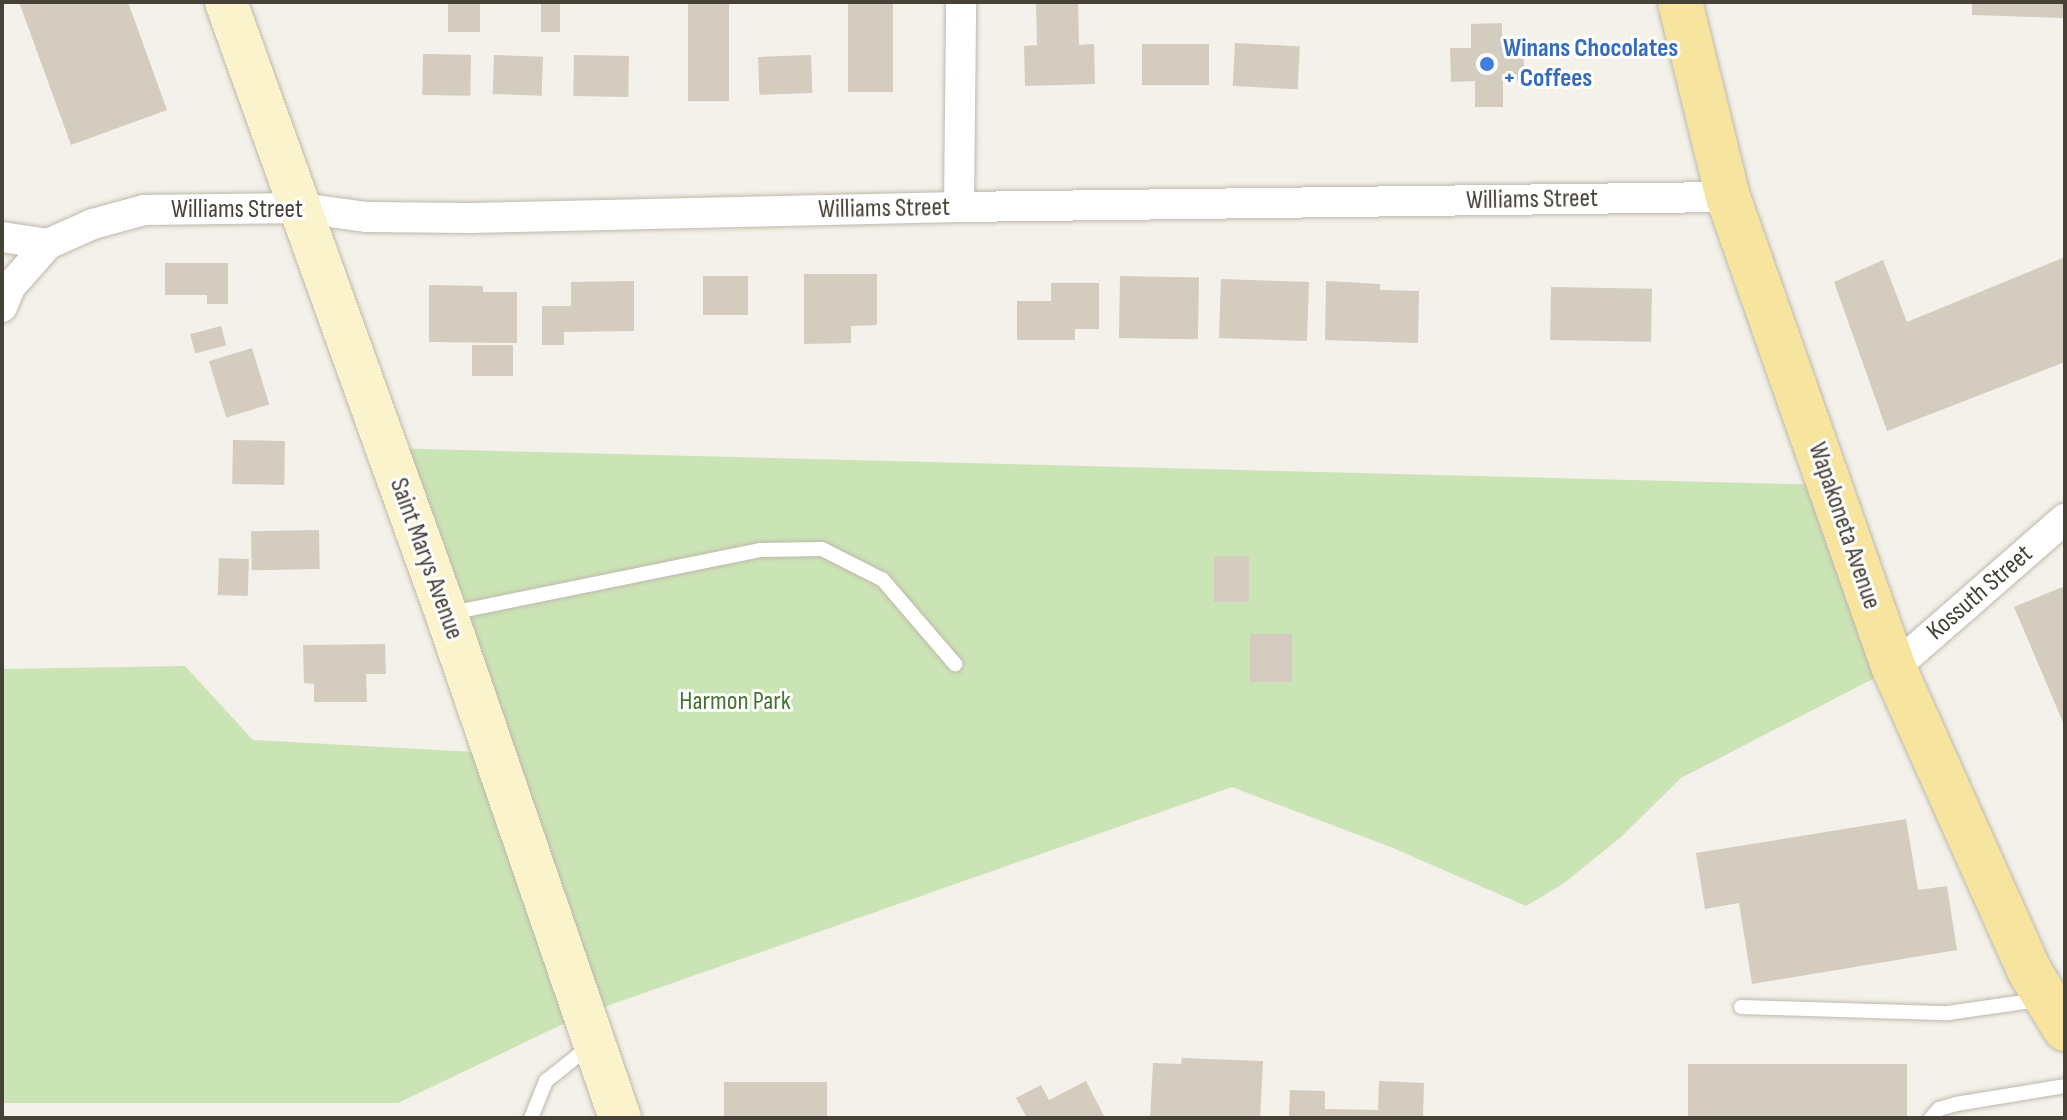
<!DOCTYPE html>
<html>
<head>
<meta charset="utf-8">
<style>
  body { margin:0 }
  #map { position:relative; width:2067px; height:1120px; overflow:hidden; background:#f3f1e9; font-family:"Sofia Sans Condensed",sans-serif }
  div>[style] { position:absolute }
  .green>* { inset:0; background:#cbe4b5 }
  .building>* { inset:0; background:#d4cdbf; transform-origin:0 0 }
  .roads { filter:drop-shadow(0 0 2px #beb9ac) drop-shadow(0 0 2px #beb9ac) }
  .lane>* { height:14px; margin:-7px; padding:0 7px; transform-origin:7px; border-radius:7px; background:#fff }
  .street>* { height:30px; margin:-15px; padding:0 15px; transform-origin:15px; border-radius:15px; background:#fff }
  .secondary>* { height:42px; margin:-21px; padding:0 21px; transform-origin:21px; border-radius:21px; background:#fbf3cb }
  .primary>* { height:44px; margin:-22px; padding:0 22px; transform-origin:22px; border-radius:22px; background:#f7e49e }
  .dots>* { width:22px; height:22px; translate:-50% -50%; box-sizing:border-box; border:4px solid #fff; border-radius:50% }
  span { translate:-50% -50%; white-space:nowrap; text-align:center; line-height:1.15; -webkit-text-stroke:6px #fff; paint-order:stroke }
  .shop-label { font-size:26px; color:#366cbe; font-weight:700 }
  .left { translate:0 -50%; text-align:left }
  .street-label { font-size:26px; color:#464238 }
  .park-label { font-size:26px; color:#44742f }
  .frame { position:absolute; inset:0; border:4px solid #464238; pointer-events:none }
</style>
</head>
<body>
<div id="map">
  <div class="green">
    <div style="clip-path:polygon(385px 448px,1830px 485px,1894px 668px,1681px 778px,1621px 837px,1563px 884px,1526px 906px,1393px 848px,1232px 787px,584px 1014px,398px 1103px,2px 1103px,2px 669px,185px 666px,253px 740px,493px 753px)"></div>
  </div>
  <div class="building">
    <div style="clip-path:polygon(19px 2px,128px 2px,167px 110px,71px 145px)"></div>
    <div style="left:448px;top:2px;width:32px;height:30px"></div>
    <div style="left:541px;top:2px;width:19px;height:30px"></div>
    <div style="left:688px;top:2px;width:41px;height:99px"></div>
    <div style="left:848px;top:2px;width:45px;height:90px"></div>
    <div style="clip-path:polygon(1036px 2px,1078px 2px,1079px 45px,1094px 44px,1095px 84px,1025px 86px,1024px 46px,1037px 45px)"></div>
    <div style="clip-path:polygon(1972px 2px,2065px 2px,2065px 18px,1972px 15px)"></div>
    <div style="clip-path:polygon(1502px 23px,1502px 48px,1523px 47px,1525px 80px,1503px 81px,1503px 107px,1475px 107px,1475px 81px,1451px 82px,1450px 48px,1471px 48px,1471px 24px)"></div>
    <div style="left:1235px;top:43px;width:65px;height:43px;rotate:3deg"></div>
    <div style="left:1142px;top:44px;width:67px;height:41px"></div>
    <div style="left:423px;top:54px;width:48px;height:41px;rotate:1deg"></div>
    <div style="left:494px;top:55px;width:49px;height:39px;rotate:2deg"></div>
    <div style="left:574px;top:55px;width:55px;height:41px;rotate:1deg"></div>
    <div style="left:811px;top:55px;width:38px;height:53px;rotate:88deg"></div>
    <div style="clip-path:polygon(2065px 257px,2065px 362px,1887px 431px,1834px 282px,1883px 260px,1907px 322px)"></div>
    <div style="clip-path:polygon(165px 263px,228px 263px,228px 304px,207px 304px,207px 295px,165px 295px)"></div>
    <div style="clip-path:polygon(804px 274px,877px 274px,877px 325px,851px 326px,851px 343px,804px 344px)"></div>
    <div style="left:748px;top:276px;width:39px;height:45px;rotate:90deg"></div>
    <div style="left:1120px;top:276px;width:79px;height:62px;rotate:1deg"></div>
    <div style="left:1221px;top:279px;width:88px;height:59px;rotate:2deg"></div>
    <div style="clip-path:polygon(634px 281px,634px 331px,564px 332px,564px 345px,542px 345px,542px 306px,571px 306px,571px 282px)"></div>
    <div style="clip-path:polygon(1326px 281px,1380px 284px,1380px 290px,1419px 291px,1418px 343px,1325px 340px)"></div>
    <div style="clip-path:polygon(1051px 283px,1099px 283px,1099px 329px,1075px 329px,1075px 340px,1017px 340px,1017px 301px,1051px 301px)"></div>
    <div style="clip-path:polygon(429px 285px,483px 286px,483px 292px,517px 292px,517px 343px,429px 342px)"></div>
    <div style="left:1551px;top:287px;width:101px;height:53px;rotate:1deg"></div>
    <div style="left:221px;top:326px;width:20px;height:32px;rotate:75deg"></div>
    <div style="left:472px;top:345px;width:41px;height:31px"></div>
    <div style="left:252px;top:348px;width:59px;height:45px;rotate:73deg"></div>
    <div style="left:233px;top:440px;width:52px;height:44px;rotate:1deg"></div>
    <div style="left:319px;top:530px;width:39px;height:68px;rotate:89deg"></div>
    <div style="left:1214px;top:556px;width:35px;height:46px"></div>
    <div style="left:219px;top:558px;width:30px;height:37px;rotate:2deg"></div>
    <div style="clip-path:polygon(2065px 586px,2065px 727px,2014px 607px)"></div>
    <div style="left:1250px;top:634px;width:42px;height:48px"></div>
    <div style="clip-path:polygon(385px 644px,386px 674px,366px 674px,367px 702px,314px 702px,314px 684px,304px 683px,303px 645px)"></div>
    <div style="clip-path:polygon(1906px 819px,1918px 890px,1947px 886px,1957px 950px,1752px 984px,1739px 903px,1705px 909px,1696px 853px)"></div>
    <div style="clip-path:polygon(1182px 1058px,1263px 1061px,1260px 1118px,1150px 1118px,1153px 1063px,1181px 1064px)"></div>
    <div style="left:1688px;top:1064px;width:219px;height:54px"></div>
    <div style="clip-path:polygon(1086px 1081px,1105px 1118px,1027px 1118px,1016px 1098px,1041px 1085px,1049px 1100px)"></div>
    <div style="clip-path:polygon(1379px 1081px,1424px 1083px,1423px 1118px,1289px 1118px,1290px 1090px,1325px 1091px,1325px 1109px,1378px 1110px)"></div>
    <div style="left:827px;top:1082px;width:36px;height:103px;rotate:90deg"></div>
  </div>
  <div class="roads">
    <div class="lane">
      <div style="left:451px;top:613px;width:315px;rotate:-11.5deg"></div>
      <div style="left:760px;top:550px;width:62px;rotate:-0.9deg"></div>
      <div style="left:822px;top:549px;width:68px;rotate:26.9deg"></div>
      <div style="left:883px;top:580px;width:111px;rotate:49.4deg"></div>
      <div style="left:1741px;top:1007px;width:207px;rotate:1.7deg"></div>
      <div style="left:1948px;top:1013px;width:91px;rotate:-8.2deg"></div>
      <div style="left:531px;top:1118px;width:40px;rotate:-68deg"></div>
      <div style="left:546px;top:1081px;width:56px;rotate:-38.5deg"></div>
      <div style="left:1931px;top:1118px;width:12px;rotate:-48deg"></div>
      <div style="left:1939px;top:1109px;width:18px;rotate:-16deg"></div>
      <div style="left:1956px;top:1104px;width:110px;rotate:-9.4deg"></div>
    </div>
    <div class="street">
      <div style="left:959px;top:207px;width:205px;rotate:-89.4deg"></div>
      <div style="left:2px;top:237px;width:47px;rotate:8.7deg"></div>
      <div style="left:2px;top:307px;width:22px;rotate:-68deg"></div>
      <div style="left:10px;top:287px;width:57px;rotate:-48.5deg"></div>
      <div style="left:48px;top:244px;width:49px;rotate:-24deg"></div>
      <div style="left:93px;top:224px;width:53px;rotate:-15.4deg"></div>
      <div style="left:144px;top:210px;width:157px;rotate:-0.7deg"></div>
      <div style="left:301px;top:208px;width:67px;rotate:7.8deg"></div>
      <div style="left:367px;top:217px;width:103px;rotate:0.6deg"></div>
      <div style="left:470px;top:218px;width:489px;rotate:-1.3deg"></div>
      <div style="left:959px;top:207px;width:769px;rotate:-0.75deg"></div>
      <div style="left:1894px;top:668px;width:227px;rotate:-41.1deg"></div>
    </div>
    <div class="secondary">
      <div style="left:226px;top:2px;width:649px;rotate:70.2deg"></div>
      <div style="left:446px;top:613px;width:534px;rotate:70.99deg"></div>
    </div>
    <div class="primary">
      <div style="left:1680px;top:2px;width:201px;rotate:76.2deg"></div>
      <div style="left:1728px;top:197px;width:499px;rotate:70.6deg"></div>
      <div style="left:1894px;top:668px;width:333px;rotate:65.9deg"></div>
      <div style="left:2030px;top:972px;width:67px;rotate:58.4deg"></div>
    </div>
  </div>
  <div class="dots">
    <div style="left:1487px;top:64px;background:#3f7fe0"></div>
  </div>
  <div class="shop-label">
    <span class="left" style="left:1503px;top:64px">Winans Chocolates<br>+ Coffees</span>
  </div>
  <div class="street-label">
    <span style="left:1532px;top:200px;rotate:-1deg">Williams Street</span>
    <span style="left:884px;top:209px;rotate:-1deg">Williams Street</span>
    <span style="left:237px;top:210px">Williams Street</span>
    <span style="left:1844px;top:526px;rotate:71deg">Wapakoneta Avenue</span>
    <span style="left:426px;top:559px;rotate:70deg">Saint Marys Avenue</span>
    <span style="left:1980px;top:593px;rotate:-41deg">Kossuth Street</span>
  </div>
  <div class="park-label">
    <span style="left:735px;top:702px">Harmon Park</span>
  </div>
  <div class="frame"></div>
</div>
</body>
</html>
